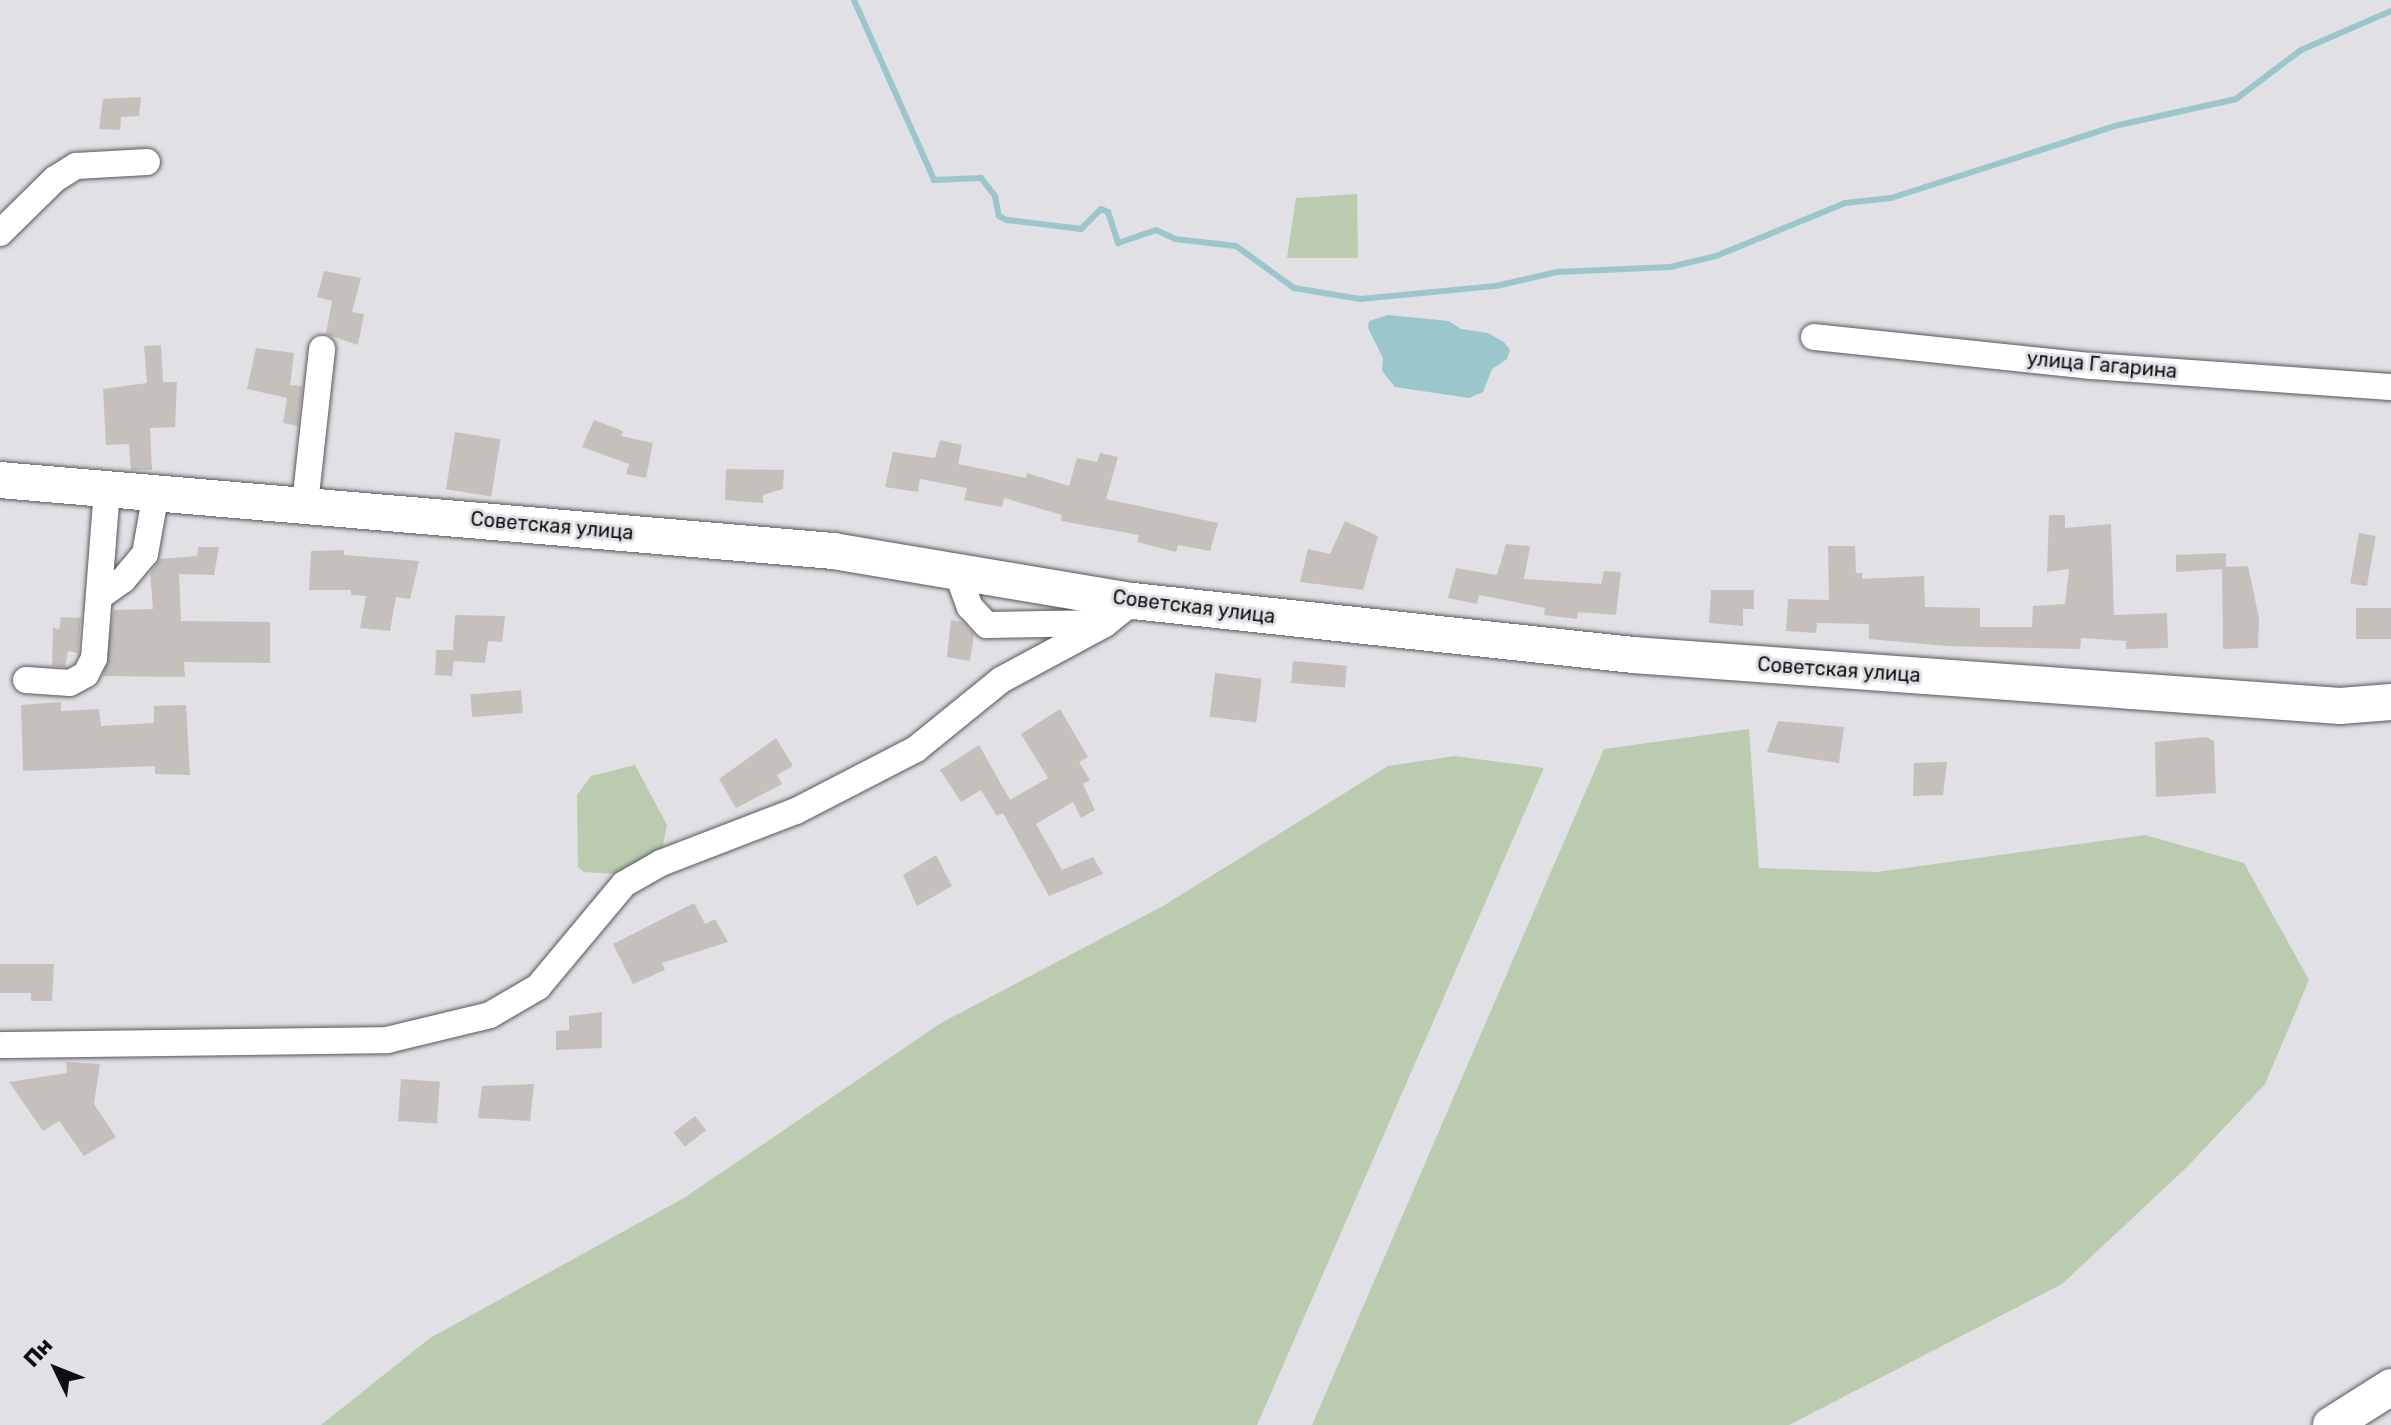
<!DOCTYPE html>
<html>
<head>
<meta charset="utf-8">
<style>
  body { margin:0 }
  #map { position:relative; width:2391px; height:1425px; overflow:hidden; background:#e0e0e5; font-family:Rubik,sans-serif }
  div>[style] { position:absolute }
  .green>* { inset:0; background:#bacbb0 }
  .water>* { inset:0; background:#9bc7cc }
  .stream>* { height:6px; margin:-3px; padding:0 3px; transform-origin:3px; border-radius:3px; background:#9bc7cc }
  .building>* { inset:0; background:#c6c0bd; transform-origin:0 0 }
  .roads { filter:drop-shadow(0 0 2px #57575c) drop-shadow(0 0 2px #57575c) }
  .street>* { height:26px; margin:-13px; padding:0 13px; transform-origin:13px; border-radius:13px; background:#fff }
  .secondary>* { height:36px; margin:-18px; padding:0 18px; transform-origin:18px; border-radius:18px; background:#fff }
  span { translate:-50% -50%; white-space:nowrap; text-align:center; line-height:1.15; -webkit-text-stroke:6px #e0e0e5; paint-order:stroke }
  .street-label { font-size:20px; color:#0f0f11 }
  .north { position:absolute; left:16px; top:1329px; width:80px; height:80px; -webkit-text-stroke:6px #e0e0e5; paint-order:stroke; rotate:313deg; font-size:22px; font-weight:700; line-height:32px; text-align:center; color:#0f0f11 }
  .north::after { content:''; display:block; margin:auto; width:28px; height:36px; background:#0f0f11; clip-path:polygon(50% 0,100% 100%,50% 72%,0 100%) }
</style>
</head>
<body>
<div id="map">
  <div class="green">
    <div style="clip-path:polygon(1357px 194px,1358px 258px,1287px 258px,1296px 198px)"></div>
    <div style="clip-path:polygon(1749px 729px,1759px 868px,1877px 872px,2145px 835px,2244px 863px,2309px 980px,2265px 1084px,2187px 1167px,2062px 1284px,1789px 1425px,1312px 1425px,1604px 749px)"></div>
    <div style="clip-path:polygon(1455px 756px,1544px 768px,1257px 1425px,321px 1425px,430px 1338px,684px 1198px,941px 1023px,1163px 906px,1388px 766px)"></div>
    <div style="clip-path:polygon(635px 765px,667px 825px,662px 850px,617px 874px,584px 872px,578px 867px,577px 795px,591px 776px)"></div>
  </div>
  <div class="water">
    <div style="clip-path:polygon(1388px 315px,1449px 321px,1461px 329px,1488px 333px,1504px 342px,1510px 350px,1507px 359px,1492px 369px,1483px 392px,1469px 398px,1395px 387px,1382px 371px,1383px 358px,1368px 328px,1369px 321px)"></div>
  </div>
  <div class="stream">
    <div style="left:854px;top:0;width:197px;rotate:66deg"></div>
    <div style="left:934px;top:180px;width:47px;rotate:-2.4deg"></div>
    <div style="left:981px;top:178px;width:23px;rotate:52deg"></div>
    <div style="left:995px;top:196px;width:20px;rotate:79deg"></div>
    <div style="left:999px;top:216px;width:9px;rotate:27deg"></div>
    <div style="left:1007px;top:220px;width:75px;rotate:6.9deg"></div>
    <div style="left:1081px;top:229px;width:28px;rotate:-45deg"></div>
    <div style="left:1101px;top:209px;width:8px;rotate:23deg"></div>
    <div style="left:1108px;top:212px;width:33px;rotate:72deg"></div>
    <div style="left:1118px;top:243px;width:40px;rotate:-18.9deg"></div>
    <div style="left:1156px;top:230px;width:21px;rotate:25deg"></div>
    <div style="left:1175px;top:239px;width:61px;rotate:6.5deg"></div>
    <div style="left:1236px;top:246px;width:72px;rotate:35.9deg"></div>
    <div style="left:1294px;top:288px;width:67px;rotate:9.5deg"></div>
    <div style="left:1360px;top:299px;width:137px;rotate:-5.5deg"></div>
    <div style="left:1496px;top:286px;width:63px;rotate:-12.9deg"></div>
    <div style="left:1557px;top:272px;width:113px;rotate:-2.5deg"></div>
    <div style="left:1670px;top:267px;width:47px;rotate:-13.4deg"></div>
    <div style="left:1716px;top:256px;width:139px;rotate:-22.3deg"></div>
    <div style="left:1845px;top:203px;width:46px;rotate:-6.2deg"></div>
    <div style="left:1891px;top:198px;width:239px;rotate:-17.8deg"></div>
    <div style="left:2119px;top:125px;width:120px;rotate:-12.5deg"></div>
    <div style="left:2236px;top:99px;width:81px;rotate:-37deg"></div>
    <div style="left:2301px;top:50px;width:98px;rotate:-23.4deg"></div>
  </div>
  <div class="building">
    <div style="clip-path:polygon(141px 97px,139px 116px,121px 117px,120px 130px,99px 129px,103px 99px)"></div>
    <div style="clip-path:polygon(324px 271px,361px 278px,352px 312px,364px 314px,358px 345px,326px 334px,332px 301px,317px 297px)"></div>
    <div style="clip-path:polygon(161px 345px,163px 382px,177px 382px,175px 427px,150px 428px,152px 470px,131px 470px,129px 444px,106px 445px,103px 389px,147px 383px,144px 346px)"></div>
    <div style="clip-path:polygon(256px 348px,294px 353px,290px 385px,302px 386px,298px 426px,283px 423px,287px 398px,247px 389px)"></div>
    <div style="clip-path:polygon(594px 420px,623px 431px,621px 436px,653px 443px,646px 478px,626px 474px,629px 464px,582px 447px)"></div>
    <div style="left:455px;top:432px;width:46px;height:58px;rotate:9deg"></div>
    <div style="clip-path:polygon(940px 440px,962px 445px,958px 464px,1026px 478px,1027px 473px,1069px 486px,1077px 458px,1097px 462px,1100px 453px,1118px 457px,1106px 499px,1218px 523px,1210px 551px,1178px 545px,1176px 552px,1137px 542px,1139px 535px,1061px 521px,1062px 515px,1004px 498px,1002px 507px,964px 500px,967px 488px,920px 479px,918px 492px,885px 487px,893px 452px,935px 458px)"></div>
    <div style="clip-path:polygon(726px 469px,784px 470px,783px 489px,763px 495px,763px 503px,725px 500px)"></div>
    <div style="clip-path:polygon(2049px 515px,2065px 515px,2065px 528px,2111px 524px,2114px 615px,2167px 613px,2168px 648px,2126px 649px,2126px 641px,2081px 638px,2080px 649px,1946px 646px,1869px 639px,1869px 624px,1817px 623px,1816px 633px,1786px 631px,1788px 599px,1829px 600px,1828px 546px,1855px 546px,1856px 573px,1862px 573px,1862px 579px,1924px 576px,1925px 607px,1980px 608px,1980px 627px,2032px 627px,2033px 606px,2065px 604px,2069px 569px,2047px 572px)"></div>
    <div style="clip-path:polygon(1345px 521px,1378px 536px,1363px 590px,1300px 582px,1308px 549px,1330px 554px)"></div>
    <div style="left:2359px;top:533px;width:17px;height:51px;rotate:10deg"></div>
    <div style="clip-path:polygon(1506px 544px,1530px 546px,1524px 579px,1601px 584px,1604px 571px,1621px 572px,1616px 615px,1578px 612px,1577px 619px,1544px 615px,1545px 608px,1479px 595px,1477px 604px,1448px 598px,1456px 568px,1497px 575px)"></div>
    <div style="clip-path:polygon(198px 547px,219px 547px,214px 575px,179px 574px,181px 621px,270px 622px,270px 663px,184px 662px,185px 677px,103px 676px,114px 610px,153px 609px,150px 573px,160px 559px,197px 556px)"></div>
    <div style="clip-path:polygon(344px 550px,344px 555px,419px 561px,410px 599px,396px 597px,390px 631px,360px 628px,366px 596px,351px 595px,351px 590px,309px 590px,311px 551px)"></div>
    <div style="clip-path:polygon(2226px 553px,2226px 567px,2248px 566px,2259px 618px,2258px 648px,2223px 649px,2222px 569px,2176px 572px,2176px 555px)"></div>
    <div style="clip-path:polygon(1711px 590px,1754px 590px,1754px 609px,1743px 609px,1743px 626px,1709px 623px)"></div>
    <div style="left:2391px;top:608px;width:31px;height:35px;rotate:90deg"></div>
    <div style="clip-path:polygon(455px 615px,505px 616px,502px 642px,488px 641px,485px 663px,454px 661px,452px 676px,435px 675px,436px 650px,453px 650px)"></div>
    <div style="clip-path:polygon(61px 617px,81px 618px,78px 653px,68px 651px,65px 667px,52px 666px,53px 628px,59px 629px)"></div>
    <div style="clip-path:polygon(951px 620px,962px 622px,974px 634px,970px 661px,947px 657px)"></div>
    <div style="left:1293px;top:661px;width:54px;height:22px;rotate:5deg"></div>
    <div style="left:1215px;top:673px;width:47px;height:44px;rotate:7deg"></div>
    <div style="left:521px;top:690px;width:23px;height:51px;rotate:85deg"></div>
    <div style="clip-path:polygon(61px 702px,61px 711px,99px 709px,101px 726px,154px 723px,154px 706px,186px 705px,190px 775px,155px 774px,155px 766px,23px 771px,21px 705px)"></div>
    <div style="clip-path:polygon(1060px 709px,1088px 757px,1079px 762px,1090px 780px,1083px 784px,1095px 810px,1081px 818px,1073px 802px,1036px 824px,1062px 870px,1093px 857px,1103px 874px,1049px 896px,1003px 813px,997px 816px,981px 790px,961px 802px,940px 770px,979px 745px,1010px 800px,1048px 778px,1021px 734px)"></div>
    <div style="clip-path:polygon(1778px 721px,1844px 727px,1839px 763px,1767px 752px)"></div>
    <div style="clip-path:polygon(2206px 737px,2214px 741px,2216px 793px,2156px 797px,2155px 742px)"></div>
    <div style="clip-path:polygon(776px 738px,793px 766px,777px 775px,782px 784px,736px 808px,719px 779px)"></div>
    <div style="clip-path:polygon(1947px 762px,1943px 795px,1913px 796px,1914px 763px)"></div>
    <div style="clip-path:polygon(936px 855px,952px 886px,917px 906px,903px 875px)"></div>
    <div style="clip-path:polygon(694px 903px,705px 924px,715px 919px,728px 942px,662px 963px,665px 970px,633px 984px,613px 944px)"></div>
    <div style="clip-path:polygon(0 964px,54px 964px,52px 1001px,31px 1001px,31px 993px,0 993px)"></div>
    <div style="clip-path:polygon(602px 1012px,602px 1048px,556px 1050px,556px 1031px,569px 1030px,569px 1016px)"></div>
    <div style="clip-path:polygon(66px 1062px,100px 1064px,94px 1104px,116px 1137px,84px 1156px,59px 1121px,43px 1131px,9px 1082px,67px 1073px)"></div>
    <div style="left:401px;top:1079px;width:39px;height:42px;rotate:4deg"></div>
    <div style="clip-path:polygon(534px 1084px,530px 1121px,478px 1118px,482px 1086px)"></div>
    <div style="left:695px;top:1116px;width:18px;height:27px;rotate:52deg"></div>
  </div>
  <div class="roads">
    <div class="street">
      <div style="left:0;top:233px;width:77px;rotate:-44.5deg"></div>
      <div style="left:55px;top:179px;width:25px;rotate:-32deg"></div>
      <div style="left:76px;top:166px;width:71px;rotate:-3.2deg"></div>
      <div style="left:1814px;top:337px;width:278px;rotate:6deg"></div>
      <div style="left:2090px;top:366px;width:302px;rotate:4deg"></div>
      <div style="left:305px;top:504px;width:156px;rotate:-83.7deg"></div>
      <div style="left:957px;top:572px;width:37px;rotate:70deg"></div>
      <div style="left:970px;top:607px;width:25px;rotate:47deg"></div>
      <div style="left:987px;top:625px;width:115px;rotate:-1deg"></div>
      <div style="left:100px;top:596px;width:28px;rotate:-35deg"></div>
      <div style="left:123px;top:580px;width:34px;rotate:-50deg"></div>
      <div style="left:145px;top:554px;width:62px;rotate:-79.8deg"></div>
      <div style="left:26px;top:680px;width:44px;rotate:3.9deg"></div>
      <div style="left:70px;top:683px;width:18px;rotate:-29deg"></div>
      <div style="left:86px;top:674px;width:18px;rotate:-63deg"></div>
      <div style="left:94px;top:658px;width:169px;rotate:-85.6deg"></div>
      <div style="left:0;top:1045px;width:387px;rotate:-0.7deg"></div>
      <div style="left:387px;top:1040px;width:106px;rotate:-13.6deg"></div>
      <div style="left:490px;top:1015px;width:56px;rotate:-30.3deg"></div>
      <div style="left:538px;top:987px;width:134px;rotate:-50.1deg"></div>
      <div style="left:624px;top:884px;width:43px;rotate:-29.6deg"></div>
      <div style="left:661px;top:863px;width:145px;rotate:-21.1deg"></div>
      <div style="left:796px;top:811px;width:135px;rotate:-27.3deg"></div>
      <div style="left:916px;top:749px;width:109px;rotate:-39.1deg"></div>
      <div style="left:1001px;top:680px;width:118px;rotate:-28.3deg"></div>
      <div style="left:1105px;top:624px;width:36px;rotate:-39deg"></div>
    </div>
    <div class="secondary">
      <div style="left:0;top:480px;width:836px;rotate:4.87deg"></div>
      <div style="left:833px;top:551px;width:304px;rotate:9.5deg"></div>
      <div style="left:1133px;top:601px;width:503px;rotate:6.16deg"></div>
      <div style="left:1633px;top:655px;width:709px;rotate:4.13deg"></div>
      <div style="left:2340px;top:706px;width:51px;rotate:-4.5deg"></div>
      <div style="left:2331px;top:1425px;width:71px;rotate:-32.3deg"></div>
    </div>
  </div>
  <div class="street-label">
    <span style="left:2102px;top:365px;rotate:5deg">улица Гагарина</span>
    <span style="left:552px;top:526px;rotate:5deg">Советская улица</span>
    <span style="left:1194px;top:607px;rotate:7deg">Советская улица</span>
    <span style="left:1839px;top:670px;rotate:4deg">Советская улица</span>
  </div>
  <div class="north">Пн</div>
</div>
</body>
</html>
